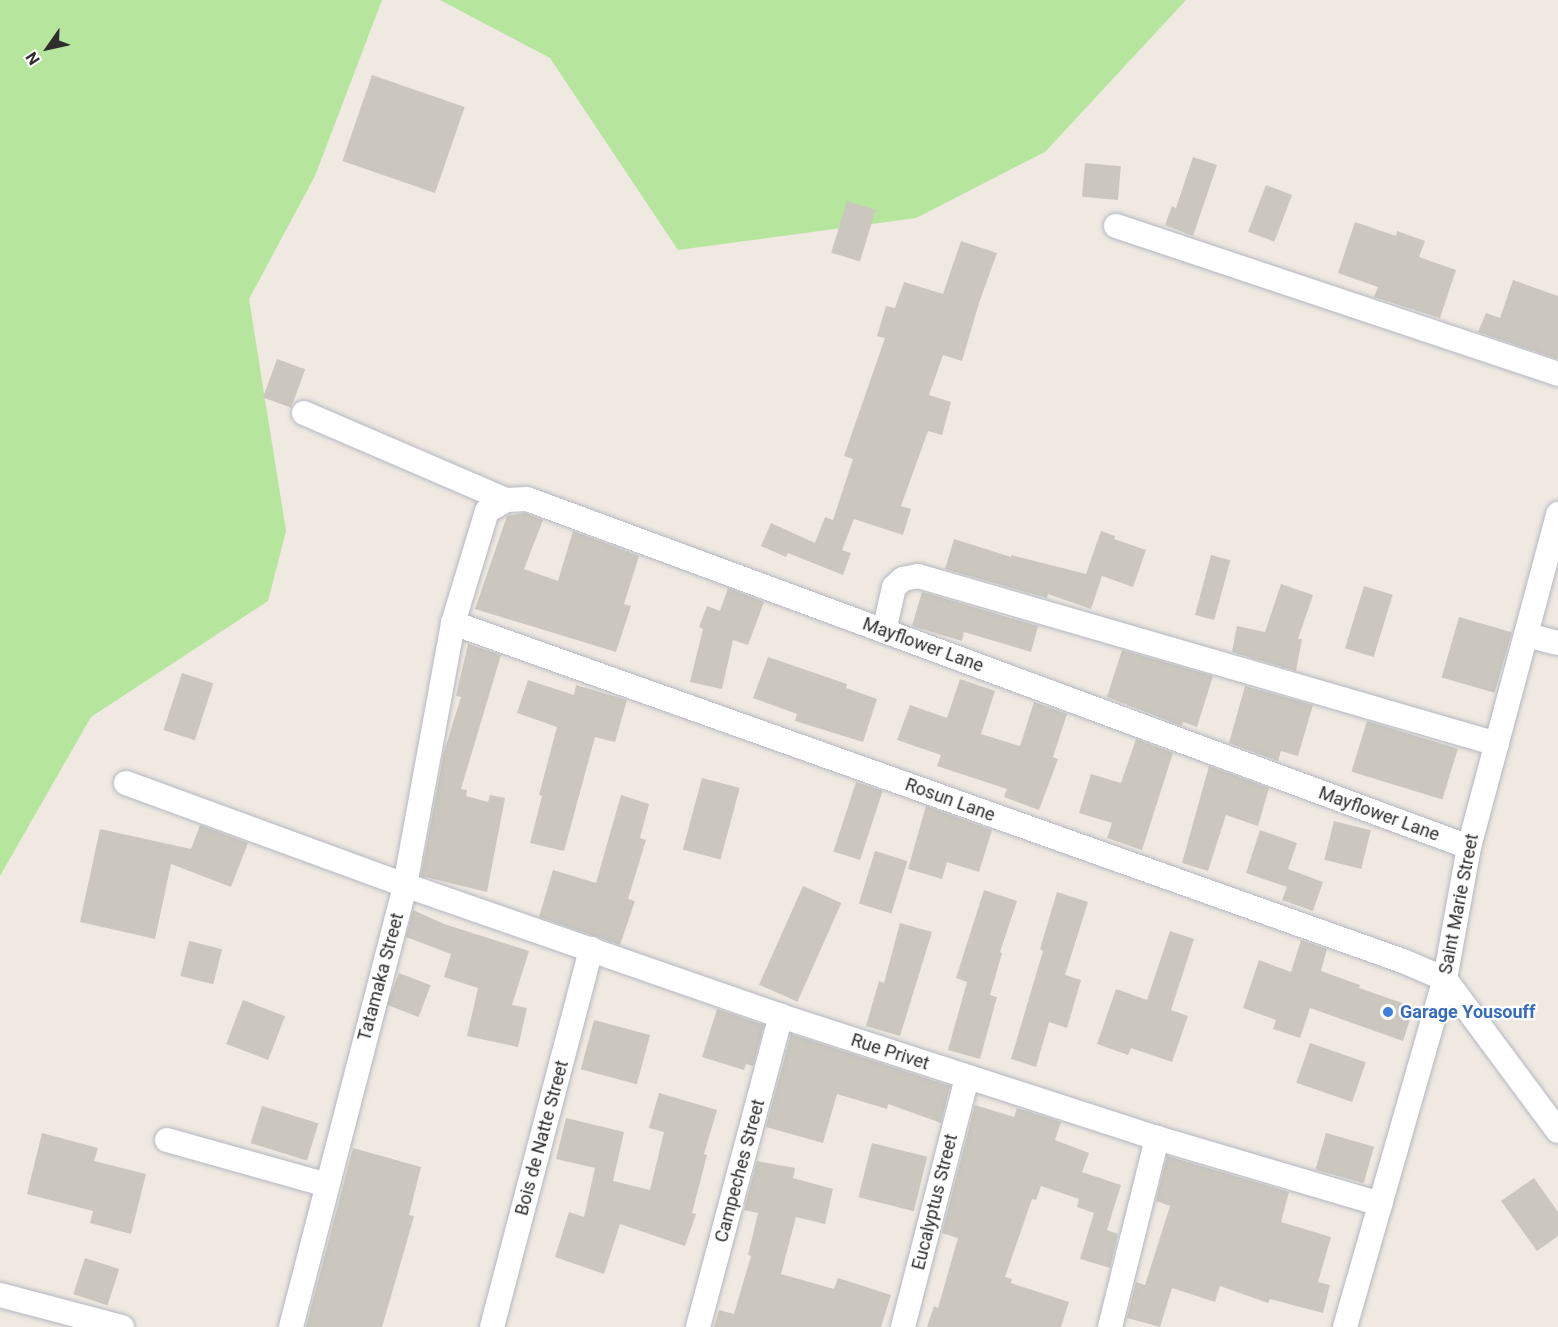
<!DOCTYPE html>
<html>
<head>
<meta charset="utf-8">
<style>
  body { margin:0 }
  #map { position:relative; width:1558px; height:1327px; overflow:hidden; background:#efe9e1; font-family:Roboto,sans-serif }
  div>[style] { position:absolute }
  .green>* { inset:0; background:#b6e59e }
  .building>* { inset:0; background:#cbc7bf; transform-origin:0 0 }
  .roads { filter:drop-shadow(0 0 2px #b4b7c1) drop-shadow(0 0 2px #b4b7c1) }
  .minor>* { height:24px; margin:-12px; padding:0 12px; transform-origin:12px; border-radius:12px; background:#fff }
  .dots>* { width:16px; height:16px; translate:-50% -50%; box-sizing:border-box; border:3px solid #fff; border-radius:50% }
  span { translate:-50% -50%; white-space:nowrap; text-align:center; line-height:1.15; -webkit-text-stroke:4.5px #fff; paint-order:stroke }
  .street-label { font-size:18px; color:#2e2e2e }
  .shop-label { font-size:18px; color:#366cbe; font-weight:700 }
  .left { translate:0 -50%; text-align:left }
  .north { position:absolute; left:18px; top:18px; width:60px; height:60px; -webkit-text-stroke:4px #fff; paint-order:stroke; rotate:236deg; font-size:16px; font-weight:700; line-height:24px; text-align:center; color:#2e2e2e }
  .north::after { content:''; display:block; margin:auto; width:21px; height:27px; background:#2e2e2e; clip-path:polygon(50% 0,100% 100%,50% 72%,0 100%) }
</style>
</head>
<body>
<div id="map">
  <div class="green">
    <div style="clip-path:polygon(0 0,382px 0,315px 176px,249px 299px,286px 531px,268px 601px,91px 717px,0 876px)"></div>
    <div style="clip-path:polygon(440px 0,1186px 0,1045px 152px,916px 218px,678px 250px,550px 58px)"></div>
  </div>
  <div class="building">
    <div style="left:372px;top:75px;width:98px;height:91px;rotate:19deg"></div>
    <div style="clip-path:polygon(1193px 157px,1217px 165px,1193px 236px,1165px 225px,1172px 206px,1176px 208px)"></div>
    <div style="left:1085px;top:163px;width:36px;height:34px;rotate:5deg"></div>
    <div style="left:1266px;top:185px;width:28px;height:50px;rotate:21deg"></div>
    <div style="left:847px;top:201px;width:30px;height:54px;rotate:17deg"></div>
    <div style="clip-path:polygon(1355px 222px,1396px 236px,1397px 231px,1425px 241px,1419px 257px,1456px 270px,1440px 318px,1374px 297px,1378px 287px,1338px 273px)"></div>
    <div style="clip-path:polygon(961px 241px,997px 253px,979px 303px,962px 361px,943px 355px,929px 395px,951px 402px,942px 435px,928px 431px,901px 506px,911px 509px,903px 535px,854px 519px,842px 550px,851px 553px,843px 575px,788px 553px,786px 557px,761px 546px,771px 523px,815px 543px,825px 517px,833px 520px,853px 459px,844px 456px,885px 338px,877px 336px,886px 306px,895px 308px,904px 282px,943px 294px)"></div>
    <div style="clip-path:polygon(1513px 280px,1558px 296px,1558px 359px,1478px 332px,1486px 313px,1500px 318px)"></div>
    <div style="left:277px;top:359px;width:30px;height:41px;rotate:20deg"></div>
    <div style="clip-path:polygon(525px 513px,543px 520px,524px 569px,558px 581px,573px 531px,639px 556px,624px 604px,631px 606px,616px 652px,475px 609px,507px 516px)"></div>
    <div style="clip-path:polygon(1101px 531px,1115px 536px,1114px 539px,1146px 550px,1133px 587px,1102px 576px,1091px 609px,1048px 594px,1047px 598px,945px 569px,954px 539px,1011px 557px,1011px 555px,1086px 574px)"></div>
    <div style="left:1211px;top:555px;width:20px;height:62px;rotate:15deg"></div>
    <div style="clip-path:polygon(1281px 584px,1313px 595px,1298px 639px,1302px 639px,1296px 671px,1232px 652px,1237px 626px,1265px 632px)"></div>
    <div style="left:1364px;top:586px;width:30px;height:65px;rotate:17deg"></div>
    <div style="clip-path:polygon(728px 588px,764px 602px,748px 645px,733px 640px,722px 689px,690px 682px,703px 629px,699px 627px,707px 606px,720px 611px)"></div>
    <div style="clip-path:polygon(922px 592px,1038px 626px,1031px 652px,964px 632px,962px 641px,912px 626px)"></div>
    <div style="left:1459px;top:617px;width:55px;height:63px;rotate:16deg"></div>
    <div style="clip-path:polygon(468px 644px,501px 655px,461px 789px,467px 790px,466px 796px,488px 802px,490px 795px,505px 798px,487px 892px,421px 876px,444px 752px,461px 697px,456px 696px)"></div>
    <div style="clip-path:polygon(1122px 650px,1213px 676px,1197px 727px,1183px 722px,1182px 726px,1107px 697px)"></div>
    <div style="clip-path:polygon(768px 657px,847px 684px,846px 688px,877px 699px,863px 742px,795px 721px,797px 714px,753px 698px)"></div>
    <div style="left:182px;top:673px;width:33px;height:60px;rotate:18deg"></div>
    <div style="clip-path:polygon(960px 679px,995px 691px,981px 734px,1020px 746px,1034px 702px,1067px 714px,1053px 757px,1058px 759px,1039px 810px,1004px 797px,1007px 789px,937px 766px,941px 755px,897px 740px,910px 705px,947px 718px)"></div>
    <div style="clip-path:polygon(528px 680px,574px 695px,576px 685px,627px 700px,615px 742px,595px 737px,564px 851px,530px 843px,542px 796px,539px 795px,557px 727px,517px 713px)"></div>
    <div style="clip-path:polygon(1245px 686px,1313px 705px,1298px 756px,1281px 751px,1278px 761px,1229px 743px)"></div>
    <div style="left:1367px;top:721px;width:95px;height:53px;rotate:17deg"></div>
    <div style="clip-path:polygon(1136px 739px,1173px 753px,1142px 850px,1107px 838px,1112px 823px,1079px 813px,1091px 774px,1121px 783px)"></div>
    <div style="clip-path:polygon(1209px 766px,1269px 788px,1258px 826px,1226px 815px,1208px 871px,1182px 863px)"></div>
    <div style="left:702px;top:778px;width:39px;height:74px;rotate:15deg"></div>
    <div style="left:856px;top:782px;width:28px;height:73px;rotate:18deg"></div>
    <div style="clip-path:polygon(621px 795px,649px 804px,640px 838px,646px 840px,628px 899px,635px 901px,620px 945px,539px 917px,553px 870px,596px 883px)"></div>
    <div style="clip-path:polygon(926px 806px,992px 830px,979px 872px,947px 862px,942px 879px,908px 869px)"></div>
    <div style="left:1334px;top:821px;width:38px;height:40px;rotate:14deg"></div>
    <div style="clip-path:polygon(200px 825px,248px 843px,231px 887px,171px 864px,155px 939px,80px 922px,100px 829px,191px 849px)"></div>
    <div style="clip-path:polygon(1260px 830px,1297px 843px,1288px 869px,1323px 882px,1313px 911px,1282px 900px,1287px 887px,1246px 873px)"></div>
    <div style="left:875px;top:851px;width:34px;height:55px;rotate:17deg"></div>
    <div style="left:803px;top:886px;width:42px;height:108px;rotate:24deg"></div>
    <div style="clip-path:polygon(984px 890px,1017px 901px,1000px 952px,1002px 953px,990px 995px,997px 997px,980px 1059px,948px 1050px,967px 982px,956px 978px)"></div>
    <div style="clip-path:polygon(1057px 892px,1088px 902px,1065px 975px,1081px 980px,1067px 1028px,1049px 1022px,1036px 1067px,1011px 1059px,1043px 951px,1040px 949px)"></div>
    <div style="clip-path:polygon(413px 910px,444px 924px,529px 951px,512px 1005px,527px 1008px,518px 1047px,467px 1036px,478px 988px,444px 977px,451px 954px,406px 937px)"></div>
    <div style="clip-path:polygon(900px 923px,932px 932px,900px 1036px,866px 1026px,879px 981px,884px 983px)"></div>
    <div style="clip-path:polygon(1170px 931px,1194px 939px,1171px 1010px,1188px 1016px,1172px 1062px,1131px 1048px,1128px 1055px,1097px 1044px,1116px 989px,1147px 1000px)"></div>
    <div style="clip-path:polygon(1301px 940px,1327px 949px,1321px 971px,1360px 985px,1359px 988px,1414px 1007px,1403px 1041px,1310px 1008px,1300px 1038px,1273px 1029px,1276px 1020px,1243px 1008px,1259px 960px,1291px 972px)"></div>
    <div style="left:189px;top:941px;width:34px;height:36px;rotate:14deg"></div>
    <div style="left:399px;top:973px;width:34px;height:34px;rotate:21deg"></div>
    <div style="left:243px;top:1000px;width:45px;height:47px;rotate:21deg"></div>
    <div style="clip-path:polygon(717px 1009px,764px 1025px,753px 1066px,746px 1064px,744px 1070px,702px 1057px)"></div>
    <div style="left:594px;top:1020px;width:58px;height:51px;rotate:15deg"></div>
    <div style="clip-path:polygon(791px 1034px,950px 1086px,941px 1123px,888px 1104px,887px 1109px,837px 1094px,823px 1143px,766px 1127px)"></div>
    <div style="left:1310px;top:1043px;width:59px;height:42px;rotate:19deg"></div>
    <div style="clip-path:polygon(659px 1093px,717px 1110px,704px 1154px,707px 1155px,692px 1213px,696px 1214px,685px 1246px,620px 1224px,604px 1274px,555px 1257px,569px 1212px,584px 1217px,595px 1168px,556px 1159px,566px 1118px,624px 1132px,613px 1181px,650px 1190px,664px 1132px,649px 1128px)"></div>
    <div style="clip-path:polygon(975px 1105px,1014px 1117px,1017px 1108px,1061px 1122px,1055px 1140px,1089px 1153px,1082px 1172px,1121px 1185px,1107px 1230px,1118px 1234px,1110px 1268px,1080px 1259px,1094px 1213px,1077px 1207px,1079px 1199px,1041px 1186px,1036px 1200px,1032px 1199px,1005px 1277px,1012px 1279px,1011px 1283px,1069px 1302px,1061px 1327px,927px 1327px,934px 1306px,938px 1308px,958px 1238px,942px 1233px)"></div>
    <div style="left:262px;top:1106px;width:59px;height:39px;rotate:17deg"></div>
    <div style="clip-path:polygon(42px 1133px,98px 1148px,94px 1161px,146px 1174px,131px 1234px,90px 1223px,93px 1211px,27px 1194px)"></div>
    <div style="left:1326px;top:1133px;width:50px;height:38px;rotate:16deg"></div>
    <div style="left:872px;top:1143px;width:57px;height:56px;rotate:14deg"></div>
    <div style="clip-path:polygon(353px 1148px,421px 1167px,409px 1215px,414px 1216px,405px 1248px,382px 1327px,306px 1327px)"></div>
    <div style="clip-path:polygon(1167px 1156px,1289px 1192px,1281px 1222px,1331px 1237px,1318px 1282px,1330px 1285px,1323px 1313px,1270px 1299px,1268px 1303px,1220px 1286px,1215px 1302px,1172px 1288px,1160px 1327px,1127px 1318px,1136px 1282px,1145px 1285px,1170px 1206px,1156px 1201px)"></div>
    <div style="clip-path:polygon(757px 1161px,795px 1168px,793px 1178px,833px 1189px,825px 1224px,796px 1217px,781px 1274px,834px 1289px,838px 1278px,891px 1295px,881px 1327px,714px 1327px,719px 1310px,734px 1314px,751px 1256px,748px 1255px,758px 1213px,744px 1210px)"></div>
    <div style="clip-path:polygon(1534px 1178px,1558px 1212px,1558px 1236px,1537px 1251px,1501px 1201px)"></div>
    <div style="left:85px;top:1258px;width:36px;height:38px;rotate:18deg"></div>
  </div>
  <div class="roads">
    <div class="minor">
      <div style="left:1116px;top:226px;width:466px;rotate:18.5deg"></div>
      <div style="left:304px;top:413px;width:220px;rotate:23.3deg"></div>
      <div style="left:453px;top:623px;width:1008px;rotate:19.59deg"></div>
      <div style="left:1403px;top:961px;width:46px;rotate:23.2deg"></div>
      <div style="left:884px;top:631px;width:45px;rotate:-77.2deg"></div>
      <div style="left:894px;top:587px;width:12px;rotate:-42deg"></div>
      <div style="left:903px;top:579px;width:15px;rotate:-11deg"></div>
      <div style="left:918px;top:576px;width:603px;rotate:16.18deg"></div>
      <div style="left:1526px;top:635px;width:33px;rotate:14deg"></div>
      <div style="left:126px;top:783px;width:297px;rotate:20.1deg"></div>
      <div style="left:405px;top:885px;width:398px;rotate:19.2deg"></div>
      <div style="left:781px;top:1016px;width:395px;rotate:18deg"></div>
      <div style="left:1157px;top:1138px;width:233px;rotate:16.5deg"></div>
      <div style="left:1445px;top:979px;width:189px;rotate:53.4deg"></div>
      <div style="left:167px;top:1140px;width:166px;rotate:15.7deg"></div>
      <div style="left:0;top:1295px;width:126px;rotate:14.7deg"></div>
      <div style="left:291px;top:1327px;width:456px;rotate:-75.5deg"></div>
      <div style="left:405px;top:885px;width:266px;rotate:-79.6deg"></div>
      <div style="left:453px;top:623px;width:117px;rotate:-73.1deg"></div>
      <div style="left:487px;top:511px;width:22px;rotate:-30deg"></div>
      <div style="left:506px;top:500px;width:21px;rotate:-3deg"></div>
      <div style="left:527px;top:499px;width:1004px;rotate:20.28deg"></div>
      <div style="left:492px;top:1327px;width:391px;rotate:-75.3deg"></div>
      <div style="left:698px;top:1327px;width:322px;rotate:-75.1deg"></div>
      <div style="left:903px;top:1327px;width:257px;rotate:-75.6deg"></div>
      <div style="left:1110px;top:1327px;width:195px;rotate:-76deg"></div>
      <div style="left:1345px;top:1327px;width:362px;rotate:-74deg"></div>
      <div style="left:1445px;top:979px;width:134px;rotate:-79.7deg"></div>
      <div style="left:1469px;top:847px;width:345px;rotate:-75deg"></div>
    </div>
  </div>
  <div class="dots">
    <div style="left:1388px;top:1012px;background:#3f7fe0"></div>
  </div>
  <div class="street-label">
    <span style="left:923px;top:645px;rotate:20deg">Mayflower Lane</span>
    <span style="left:950px;top:800px;rotate:20deg">Rosun Lane</span>
    <span style="left:1379px;top:814px;rotate:20deg">Mayflower Lane</span>
    <span style="left:1459px;top:904px;rotate:-79deg">Saint Marie Street</span>
    <span style="left:381px;top:977px;rotate:-75deg">Tatamaka Street</span>
    <span style="left:890px;top:1052px;rotate:18deg">Rue Privet</span>
    <span style="left:542px;top:1138px;rotate:-75deg">Bois de Natte Street</span>
    <span style="left:740px;top:1171px;rotate:-75deg">Campeches Street</span>
    <span style="left:935px;top:1202px;rotate:-76deg">Eucalyptus Street</span>
  </div>
  <div class="shop-label">
    <span class="left" style="left:1400px;top:1012px">Garage Yousouff</span>
  </div>
  <div class="north">N</div>
</div>
</body>
</html>
